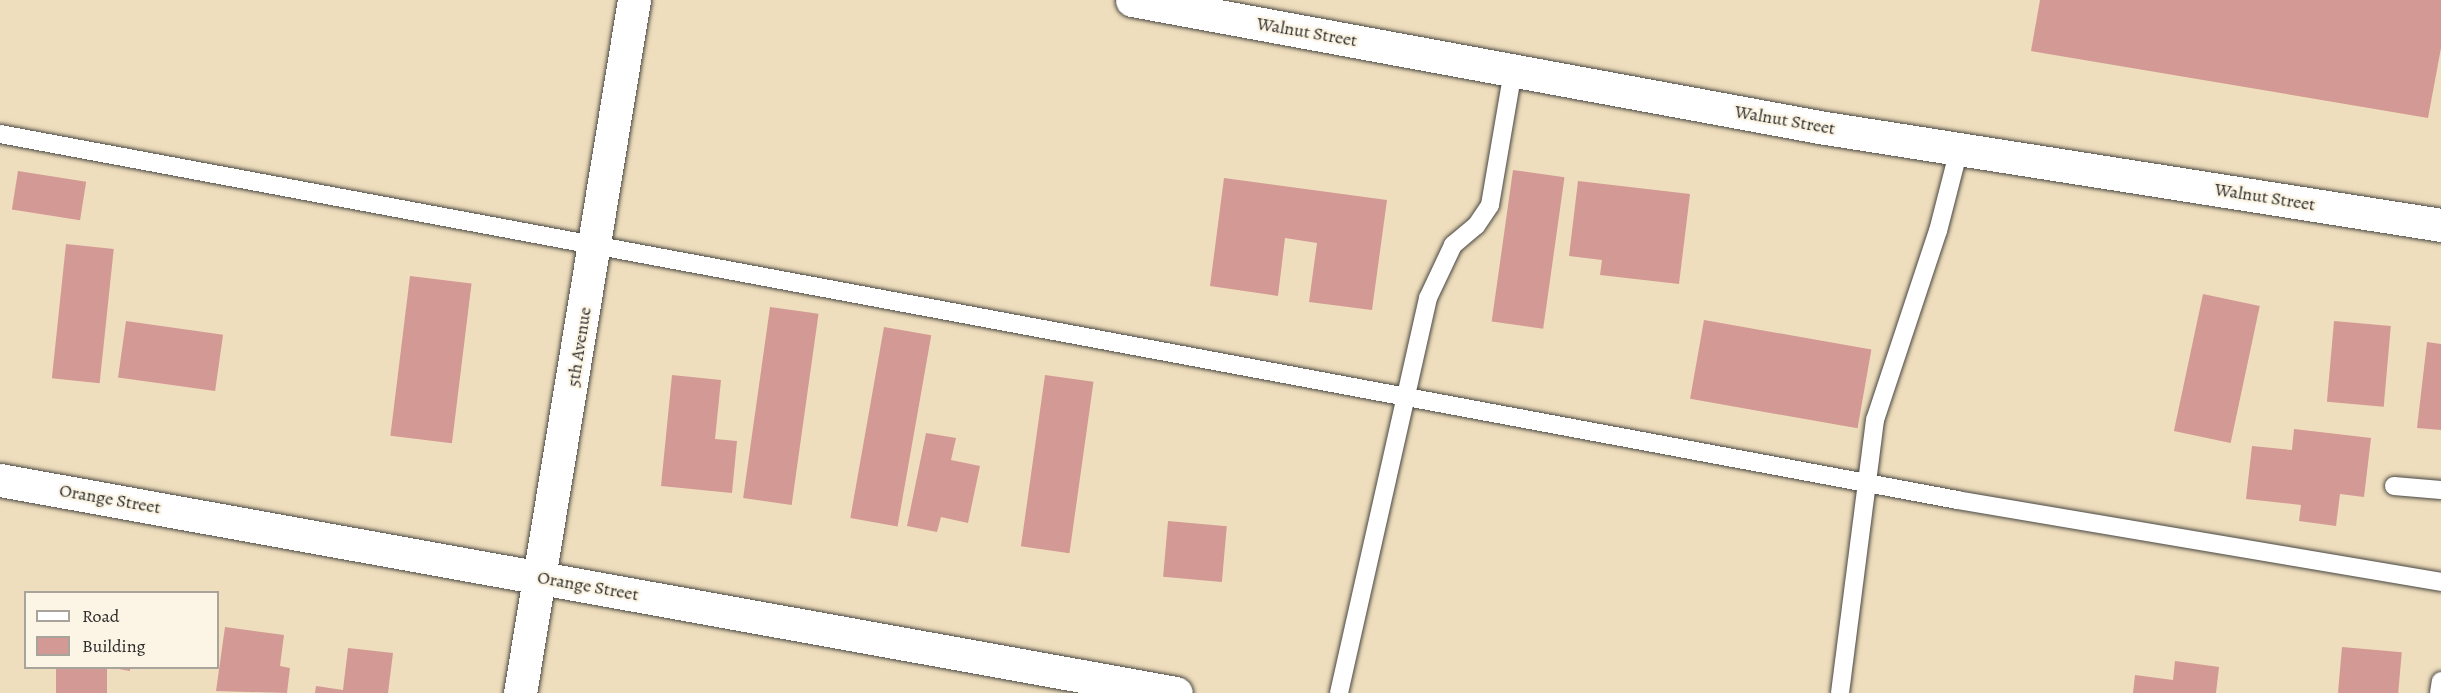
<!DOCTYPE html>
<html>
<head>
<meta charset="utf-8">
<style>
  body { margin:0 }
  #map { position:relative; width:2441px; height:693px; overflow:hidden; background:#efdebd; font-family:Alegreya,serif }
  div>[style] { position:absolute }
  .building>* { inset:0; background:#d39995; transform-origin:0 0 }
  .roads { filter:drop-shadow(0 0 2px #484641) drop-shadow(0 0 2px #484641) }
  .service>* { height:18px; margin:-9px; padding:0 9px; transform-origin:9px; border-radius:9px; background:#fff }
  .minor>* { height:33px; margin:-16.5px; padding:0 16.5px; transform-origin:16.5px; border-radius:16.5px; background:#fff }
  span { translate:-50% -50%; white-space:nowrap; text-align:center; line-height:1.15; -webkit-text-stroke:4.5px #fcf5e5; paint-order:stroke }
  .street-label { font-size:18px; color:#2b2b2b }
  .legend { position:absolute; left:24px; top:591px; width:195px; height:78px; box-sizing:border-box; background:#fcf5e5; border:2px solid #a8a49b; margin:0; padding:8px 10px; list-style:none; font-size:18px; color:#2b2b2b }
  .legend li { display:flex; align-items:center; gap:12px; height:30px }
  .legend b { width:30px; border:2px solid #a8a49b }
</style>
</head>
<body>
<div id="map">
  <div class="building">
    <div style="clip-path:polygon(2040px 0,2441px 0,2441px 48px,2428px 118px,2031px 51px)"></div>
    <div style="left:1513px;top:170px;width:52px;height:153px;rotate:8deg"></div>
    <div style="left:18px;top:171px;width:69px;height:39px;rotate:9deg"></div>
    <div style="clip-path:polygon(1224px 178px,1387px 200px,1372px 310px,1309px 302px,1317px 243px,1285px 238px,1278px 296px,1210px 286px)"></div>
    <div style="clip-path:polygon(1578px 181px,1690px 194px,1679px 284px,1600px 275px,1602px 260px,1569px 256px)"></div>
    <div style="left:66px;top:244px;width:48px;height:135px;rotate:6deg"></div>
    <div style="left:410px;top:276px;width:62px;height:161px;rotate:7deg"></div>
    <div style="left:2203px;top:294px;width:58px;height:140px;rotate:12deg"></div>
    <div style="left:770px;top:307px;width:49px;height:193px;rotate:8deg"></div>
    <div style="left:1704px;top:320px;width:170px;height:80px;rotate:10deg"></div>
    <div style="left:126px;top:321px;width:98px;height:57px;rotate:8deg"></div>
    <div style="left:2334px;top:321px;width:57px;height:81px;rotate:5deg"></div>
    <div style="left:884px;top:327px;width:48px;height:194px;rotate:10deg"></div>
    <div style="clip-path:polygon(2427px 342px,2441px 344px,2441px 430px,2417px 428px)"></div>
    <div style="clip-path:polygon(672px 375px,721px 380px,715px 439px,737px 441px,732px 493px,661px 486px)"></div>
    <div style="left:1045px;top:375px;width:49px;height:173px;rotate:8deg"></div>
    <div style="clip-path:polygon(2294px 429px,2371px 438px,2364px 497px,2340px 494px,2336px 526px,2299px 521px,2301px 505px,2246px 499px,2252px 446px,2292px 450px)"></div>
    <div style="clip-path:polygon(926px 433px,956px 438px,951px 460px,980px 466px,968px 523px,941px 517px,937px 532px,907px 526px)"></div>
    <div style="left:1168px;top:521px;width:59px;height:56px;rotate:5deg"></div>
    <div style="clip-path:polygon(225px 627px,284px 635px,280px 666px,290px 668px,287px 693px,216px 691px)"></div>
    <div style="left:2342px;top:647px;width:60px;height:46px;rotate:5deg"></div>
    <div style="clip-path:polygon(348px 648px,393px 653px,388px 693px,315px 693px,316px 686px,343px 690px)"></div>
    <div style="clip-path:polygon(2175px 661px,2219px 667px,2216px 693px,2133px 693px,2135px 675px,2173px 680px)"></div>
    <div style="left:56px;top:668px;width:51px;height:25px"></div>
    <div style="clip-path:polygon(113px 668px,130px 668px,130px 671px)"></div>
  </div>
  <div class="roads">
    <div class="service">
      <div style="left:0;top:134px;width:1991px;rotate:10.59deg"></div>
      <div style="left:1957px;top:500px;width:491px;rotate:9.6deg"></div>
      <div style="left:2394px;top:486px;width:47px;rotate:4.9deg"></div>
      <div style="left:1339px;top:693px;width:405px;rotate:-77.3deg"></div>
      <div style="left:1428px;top:298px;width:59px;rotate:-64.7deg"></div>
      <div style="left:1453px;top:245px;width:30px;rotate:-40deg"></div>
      <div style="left:1476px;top:226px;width:25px;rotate:-56deg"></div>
      <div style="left:1490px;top:205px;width:137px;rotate:-80.3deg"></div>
      <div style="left:1840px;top:693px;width:275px;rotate:-82.7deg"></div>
      <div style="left:1875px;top:420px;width:199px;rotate:-71.6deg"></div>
      <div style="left:1938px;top:231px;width:85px;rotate:-75.6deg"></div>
      <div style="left:2439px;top:693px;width:12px;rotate:-81deg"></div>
    </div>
    <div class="minor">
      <div style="left:1132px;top:0;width:699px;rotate:10.47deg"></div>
      <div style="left:1819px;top:127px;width:630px;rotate:8.95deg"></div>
      <div style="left:0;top:480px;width:1195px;rotate:10.27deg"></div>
      <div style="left:520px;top:693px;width:702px;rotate:-80.66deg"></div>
    </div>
  </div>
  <div class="street-label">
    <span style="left:1307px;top:32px;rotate:10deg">Walnut Street</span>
    <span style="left:1785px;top:120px;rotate:10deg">Walnut Street</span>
    <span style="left:2265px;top:197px;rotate:9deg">Walnut Street</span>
    <span style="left:579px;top:347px;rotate:-81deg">5th Avenue</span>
    <span style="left:110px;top:499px;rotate:10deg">Orange Street</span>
    <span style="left:588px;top:586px;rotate:10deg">Orange Street</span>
  </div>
  <ul class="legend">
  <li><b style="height:8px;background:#fff"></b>Road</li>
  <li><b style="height:16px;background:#d39995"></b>Building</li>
  </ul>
</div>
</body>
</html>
